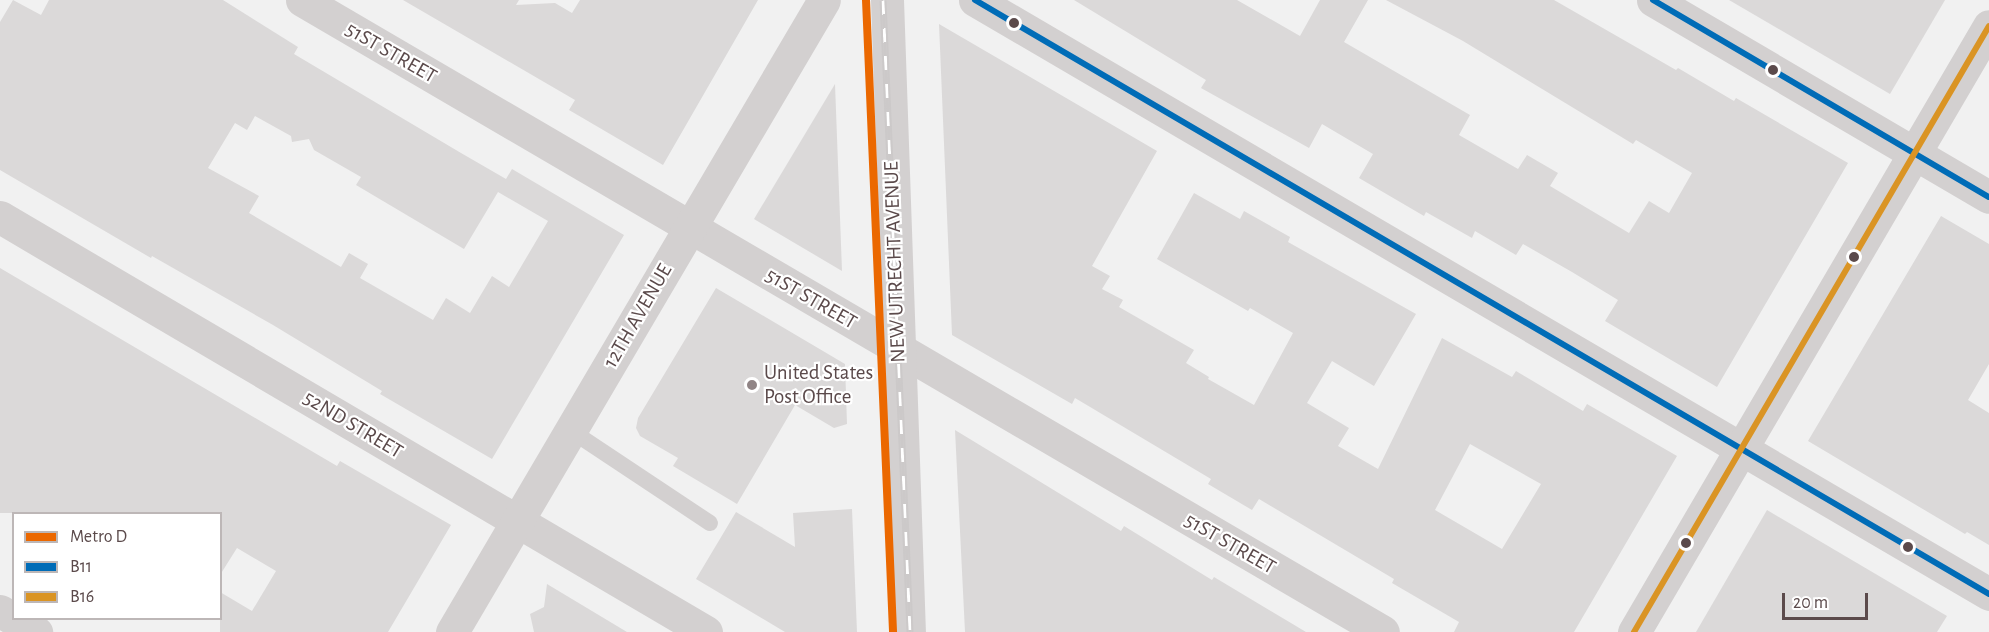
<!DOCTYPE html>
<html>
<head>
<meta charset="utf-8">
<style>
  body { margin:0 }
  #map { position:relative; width:1989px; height:632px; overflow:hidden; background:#f1f1f1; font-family:"Alegreya Sans",sans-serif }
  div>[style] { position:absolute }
  .building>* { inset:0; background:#dbd9d9 }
  .service>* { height:16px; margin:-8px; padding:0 8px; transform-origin:8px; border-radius:8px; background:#d3d0d0 }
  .minor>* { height:33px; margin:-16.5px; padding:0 16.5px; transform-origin:16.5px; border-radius:16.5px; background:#d3d0d0 }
  .tertiary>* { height:33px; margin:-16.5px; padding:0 16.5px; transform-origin:16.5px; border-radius:16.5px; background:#d3d0d0 }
  .rail>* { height:7px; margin-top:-3.5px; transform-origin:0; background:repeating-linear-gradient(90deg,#fff 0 14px,#ccc9c9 0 28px); box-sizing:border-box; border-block:2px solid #ccc9c9 }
  .bus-1>* { height:6px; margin:-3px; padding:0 3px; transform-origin:3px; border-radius:3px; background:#006cb7 }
  .bus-2>* { height:6px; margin:-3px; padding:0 3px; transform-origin:3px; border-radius:3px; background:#da9424 }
  .metro-1>* { height:8px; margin:-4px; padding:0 4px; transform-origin:4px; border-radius:4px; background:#eb6800 }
  .dots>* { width:16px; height:16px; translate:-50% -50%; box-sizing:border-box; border:3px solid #fff; border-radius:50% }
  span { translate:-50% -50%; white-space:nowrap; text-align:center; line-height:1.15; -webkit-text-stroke:4.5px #fff; paint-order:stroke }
  .street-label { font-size:21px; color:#5b4a4b }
  .poi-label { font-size:21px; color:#5b4a4b }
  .left { translate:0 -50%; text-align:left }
  .legend { position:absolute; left:12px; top:512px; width:210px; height:108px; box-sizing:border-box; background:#fff; border:2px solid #bdb7b7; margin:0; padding:8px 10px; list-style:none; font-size:18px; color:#5b4a4b }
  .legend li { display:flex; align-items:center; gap:12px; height:30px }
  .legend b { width:30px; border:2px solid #bdb7b7 }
  .scale { position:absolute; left:1782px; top:593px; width:86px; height:27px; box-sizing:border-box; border:3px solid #5b4a4b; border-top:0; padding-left:8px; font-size:18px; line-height:21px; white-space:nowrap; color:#5b4a4b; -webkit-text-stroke:4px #fff; paint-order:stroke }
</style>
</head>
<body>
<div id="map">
  <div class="building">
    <div style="clip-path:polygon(evenodd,13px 0,41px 15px,49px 0,223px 0,298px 47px,294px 54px,461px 153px,506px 179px,512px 169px,624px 235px,492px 459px,380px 394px,382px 391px,273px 325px,152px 256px,151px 258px,0 170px,0 22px,13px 0,255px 116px,291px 136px,292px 142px,309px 139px,314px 150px,361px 177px,356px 185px,464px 249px,498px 192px,548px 221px,509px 287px,492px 276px,470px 313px,446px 298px,433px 320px,360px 278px,368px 264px,349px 253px,341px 267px,249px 213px,259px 196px,208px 168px,235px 123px,247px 130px,255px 116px)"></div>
    <div style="clip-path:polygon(403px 0,519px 0,516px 5px,555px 3px,572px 13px,580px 0,758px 0,663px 165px,569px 110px,575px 100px)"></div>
    <div style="clip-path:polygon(1074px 0,1237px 0,1300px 36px,1320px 0,1368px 0,1344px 42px,1470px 115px,1459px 135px,1518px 169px,1527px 155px,1558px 173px,1550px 186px,1629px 233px,1649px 201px,1669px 213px,1692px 173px,1636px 140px,1633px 144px,1463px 41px,1386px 0,1554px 0,1676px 70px,1678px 68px,1734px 101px,1736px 98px,1848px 163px,1717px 387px,1605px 321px,1618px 300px,1572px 272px,1523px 244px,1516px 255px,1475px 231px,1472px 238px,1426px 212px,1424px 216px,1359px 178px,1373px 154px,1322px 124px,1309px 148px,1201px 88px,1206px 80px)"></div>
    <div style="clip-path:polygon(1729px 0,1945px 0,1890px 94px)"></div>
    <div style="clip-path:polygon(evenodd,939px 24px,1157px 151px,1092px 266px,1110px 276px,1102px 289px,1123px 300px,1119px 307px,1194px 350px,1186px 363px,1209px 377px,1208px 379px,1254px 405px,1293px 333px,1250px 308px,1248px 311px,1157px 259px,1194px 193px,1240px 219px,1244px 211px,1290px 237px,1288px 242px,1416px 314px,1374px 386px,1332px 361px,1307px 403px,1349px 428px,1338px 446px,1378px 469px,1442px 338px,1512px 377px,1516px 371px,1583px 411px,1587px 404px,1677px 456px,1574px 632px,1454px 632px,1459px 622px,1392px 583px,1394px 579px,1259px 499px,1252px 510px,1208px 484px,1211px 479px,1075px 398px,1072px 404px,952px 335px,939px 24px,1470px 444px,1541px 484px,1502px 549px,1435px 510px,1470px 444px)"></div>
    <div style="clip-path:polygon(835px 84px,842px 271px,754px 219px)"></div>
    <div style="clip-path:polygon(1941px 216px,1989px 244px,1989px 364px,1968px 400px,1989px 413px,1989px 545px,1967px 532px,1965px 534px,1808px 441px)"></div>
    <div style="clip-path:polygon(0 268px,337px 466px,340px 461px,451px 525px,388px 632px,220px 632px,220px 592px,252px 611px,276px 571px,237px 548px,220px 575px,220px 513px,0 513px)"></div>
    <div style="clip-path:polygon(716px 288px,845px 364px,847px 424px,834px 428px,795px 405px,737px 504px,673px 466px,678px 458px,640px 436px,636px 428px,638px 418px)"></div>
    <div style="clip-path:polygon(955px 430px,1121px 531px,1124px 526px,1212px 580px,1214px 577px,1306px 632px,965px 632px)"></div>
    <div style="clip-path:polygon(852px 509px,857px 632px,785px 632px,696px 579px,736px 512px,795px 547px,793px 513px)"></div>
    <div style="clip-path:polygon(1767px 510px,1947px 616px,1937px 632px,1696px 632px)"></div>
    <div style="clip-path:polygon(547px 584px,627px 632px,534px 632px,530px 614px,544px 607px)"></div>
  </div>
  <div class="service">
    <div style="left:570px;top:430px;width:168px;rotate:33.6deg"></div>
  </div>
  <div class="minor">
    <div style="left:302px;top:0;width:1252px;rotate:30.31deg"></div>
    <div style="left:975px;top:0;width:1175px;rotate:30.36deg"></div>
    <div style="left:1653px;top:0;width:389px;rotate:30.4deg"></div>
    <div style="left:0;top:217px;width:819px;rotate:30.45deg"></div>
    <div style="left:0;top:611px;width:42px;rotate:30.3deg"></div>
    <div style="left:452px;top:632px;width:733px;rotate:-59.52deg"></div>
    <div style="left:1634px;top:632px;width:702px;rotate:-59.64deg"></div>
  </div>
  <div class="tertiary">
    <div style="left:887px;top:0;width:632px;rotate:88.01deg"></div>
  </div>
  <div class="rail">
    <div style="left:883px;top:0;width:633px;rotate:87.55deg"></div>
  </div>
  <div class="bus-1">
    <div style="left:975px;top:0;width:1175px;rotate:30.36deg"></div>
    <div style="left:1653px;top:0;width:389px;rotate:30.4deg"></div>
  </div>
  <div class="bus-2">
    <div style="left:1634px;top:632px;width:702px;rotate:-59.64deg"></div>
  </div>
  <div class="metro-1">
    <div style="left:866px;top:0;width:633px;rotate:87.55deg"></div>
  </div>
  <div class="dots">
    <div style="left:1014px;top:23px;background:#5b4a4b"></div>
    <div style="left:1773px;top:70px;background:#5b4a4b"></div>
    <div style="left:1854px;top:257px;background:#5b4a4b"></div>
    <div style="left:752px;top:385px;background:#908485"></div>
    <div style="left:1686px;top:543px;background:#5b4a4b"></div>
    <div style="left:1908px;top:547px;background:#5b4a4b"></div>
  </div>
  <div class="street-label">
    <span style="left:391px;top:53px;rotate:30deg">51ST STREET</span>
    <span style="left:895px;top:262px;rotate:-92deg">NEW UTRECHT AVENUE</span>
    <span style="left:811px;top:299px;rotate:30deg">51ST STREET</span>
    <span style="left:638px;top:316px;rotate:-60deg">12TH AVENUE</span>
    <span style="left:353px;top:425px;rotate:31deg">52ND STREET</span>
    <span style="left:1230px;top:544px;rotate:30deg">51ST STREET</span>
  </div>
  <div class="poi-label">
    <span class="left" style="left:764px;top:385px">United States<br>Post Office</span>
  </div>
  <ul class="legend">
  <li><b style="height:8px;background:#eb6800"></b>Metro D</li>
  <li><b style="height:8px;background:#006cb7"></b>B11</li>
  <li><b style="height:8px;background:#da9424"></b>B16</li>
  </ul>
  <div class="scale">20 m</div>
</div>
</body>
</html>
